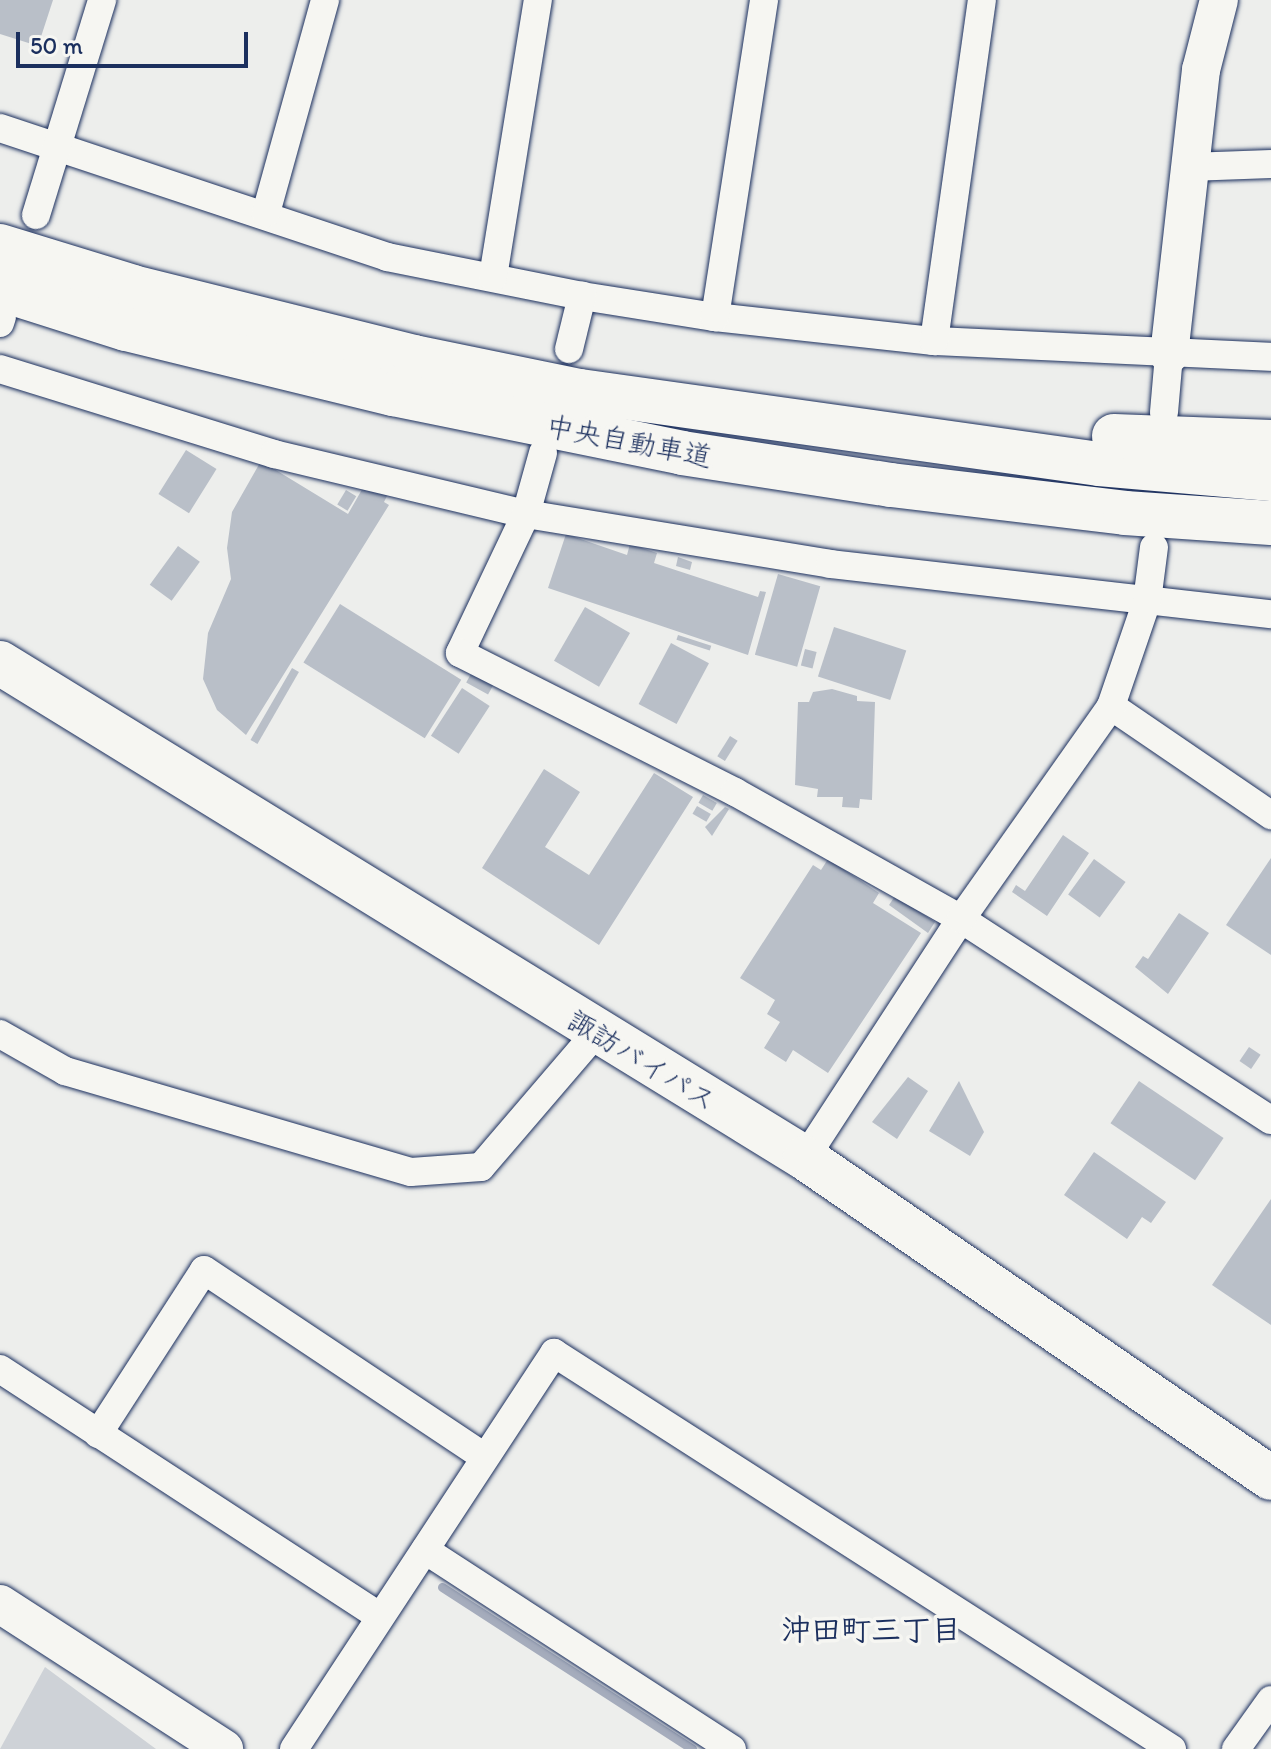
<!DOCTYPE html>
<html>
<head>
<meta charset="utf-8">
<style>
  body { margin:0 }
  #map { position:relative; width:1271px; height:1749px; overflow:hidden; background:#edeeec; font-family:Itim,"Klee One",sans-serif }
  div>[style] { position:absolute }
  .green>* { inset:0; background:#ced2d7 }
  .stream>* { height:9px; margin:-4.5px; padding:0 4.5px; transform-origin:4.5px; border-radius:4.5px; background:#a5acbc }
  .building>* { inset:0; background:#b9bfc8; transform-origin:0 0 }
  .roads { filter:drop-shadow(0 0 2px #1b2f5e) drop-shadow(0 0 2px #1b2f5e) }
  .street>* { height:28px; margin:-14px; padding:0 14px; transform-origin:14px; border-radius:14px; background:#f6f6f2 }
  .secondary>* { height:38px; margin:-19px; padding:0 19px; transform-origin:19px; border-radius:19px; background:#f6f6f2 }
  .highway>* { height:44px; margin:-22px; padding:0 22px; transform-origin:22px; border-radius:22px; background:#f6f6f2 }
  span { translate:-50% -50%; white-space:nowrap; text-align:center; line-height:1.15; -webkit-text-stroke:7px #f6f6f2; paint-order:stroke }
  .street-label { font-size:28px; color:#1b2f5e }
  .neighbourhood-label { font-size:30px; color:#1b2f5e; font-weight:700 }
  .scale { position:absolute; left:16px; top:32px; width:232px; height:36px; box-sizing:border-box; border:4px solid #1b2f5e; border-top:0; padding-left:10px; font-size:24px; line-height:28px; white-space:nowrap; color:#1b2f5e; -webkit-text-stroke:6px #f6f6f2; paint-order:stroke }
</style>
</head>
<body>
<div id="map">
  <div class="green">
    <div style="clip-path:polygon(45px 1667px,156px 1749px,0 1749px)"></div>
  </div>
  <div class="stream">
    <div style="left:442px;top:1587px;width:298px;rotate:32.9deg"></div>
  </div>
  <div class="building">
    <div style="clip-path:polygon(0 0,53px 0,38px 46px,0 34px)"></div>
    <div style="left:186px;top:450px;width:36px;height:52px;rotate:32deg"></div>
    <div style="clip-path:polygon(261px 461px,348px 514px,364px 486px,388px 494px,384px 502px,389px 505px,246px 735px,217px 710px,203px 679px,208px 633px,231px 579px,227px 548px,232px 512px)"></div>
    <div style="left:346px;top:490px;width:12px;height:17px;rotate:31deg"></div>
    <div style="clip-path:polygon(566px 534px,627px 555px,630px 544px,657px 553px,654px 563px,758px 597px,760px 591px,766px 592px,748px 655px,548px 588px)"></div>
    <div style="left:178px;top:546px;width:27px;height:48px;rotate:36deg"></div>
    <div style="clip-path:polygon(678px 557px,692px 562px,690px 570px,676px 566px)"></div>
    <div style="left:778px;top:574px;width:44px;height:84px;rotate:16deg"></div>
    <div style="left:340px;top:604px;width:143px;height:69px;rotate:32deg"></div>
    <div style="left:585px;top:607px;width:52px;height:62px;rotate:30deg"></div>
    <div style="left:834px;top:627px;width:76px;height:52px;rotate:18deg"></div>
    <div style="left:678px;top:635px;width:35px;height:5px;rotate:18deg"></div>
    <div style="left:671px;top:643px;width:43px;height:69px;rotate:28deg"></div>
    <div style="left:805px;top:649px;width:12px;height:17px;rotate:14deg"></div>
    <div style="left:292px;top:668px;width:8px;height:83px;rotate:30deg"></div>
    <div style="left:472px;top:672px;width:25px;height:12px;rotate:29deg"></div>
    <div style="left:462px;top:688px;width:33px;height:57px;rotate:33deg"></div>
    <div style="clip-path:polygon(832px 689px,857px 696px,857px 701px,875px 702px,872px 800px,860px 799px,859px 808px,842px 807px,843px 797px,817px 797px,818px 789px,795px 785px,798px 702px,809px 702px,813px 692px)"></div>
    <div style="left:730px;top:736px;width:9px;height:24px;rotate:32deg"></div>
    <div style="clip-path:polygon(544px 769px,580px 792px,545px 847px,589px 875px,654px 773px,693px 797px,599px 945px,482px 868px)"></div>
    <div style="left:703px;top:795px;width:16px;height:9px;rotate:30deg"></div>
    <div style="left:697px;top:806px;width:16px;height:9px;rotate:30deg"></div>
    <div style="clip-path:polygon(725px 807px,729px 809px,712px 836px,705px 827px)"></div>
    <div style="clip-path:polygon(1063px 835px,1089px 853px,1047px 916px,1012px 892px,1016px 885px,1025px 891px)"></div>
    <div style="clip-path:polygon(1271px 858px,1271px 955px,1226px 925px)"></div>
    <div style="clip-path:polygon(828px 859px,879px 893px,873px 903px,921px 933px,828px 1073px,793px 1050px,786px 1062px,764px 1048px,780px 1022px,767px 1014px,775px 1000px,740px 978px,813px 865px,821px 870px)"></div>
    <div style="left:1094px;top:859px;width:39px;height:44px;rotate:36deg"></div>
    <div style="clip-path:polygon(895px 896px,935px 922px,928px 933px,889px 905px)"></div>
    <div style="clip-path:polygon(1179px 913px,1209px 933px,1168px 994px,1135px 967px,1143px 956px,1148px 959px)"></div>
    <div style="left:1249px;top:1047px;width:14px;height:17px;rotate:34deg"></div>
    <div style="clip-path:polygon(908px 1077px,928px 1091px,897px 1139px,872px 1122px)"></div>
    <div style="clip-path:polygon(959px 1081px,984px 1132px,970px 1156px,929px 1131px)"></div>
    <div style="left:1139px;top:1081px;width:102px;height:51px;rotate:34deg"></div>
    <div style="clip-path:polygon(1094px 1152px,1166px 1202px,1151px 1223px,1142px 1217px,1127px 1239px,1064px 1195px)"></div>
    <div style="clip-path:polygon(1271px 1199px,1271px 1325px,1212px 1285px)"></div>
  </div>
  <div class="roads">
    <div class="street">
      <div style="left:0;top:128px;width:408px;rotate:18.4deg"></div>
      <div style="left:387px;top:257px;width:199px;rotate:11.3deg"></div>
      <div style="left:582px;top:296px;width:135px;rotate:9deg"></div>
      <div style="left:715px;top:317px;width:220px;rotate:6.3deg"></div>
      <div style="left:934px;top:341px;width:337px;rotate:2.7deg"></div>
      <div style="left:1189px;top:167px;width:82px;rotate:-2.1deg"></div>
      <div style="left:266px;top:213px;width:221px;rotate:-74.5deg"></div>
      <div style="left:36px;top:215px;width:225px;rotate:-72.9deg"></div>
      <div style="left:493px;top:277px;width:281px;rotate:-80.8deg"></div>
      <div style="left:715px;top:317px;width:321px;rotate:-81.2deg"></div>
      <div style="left:0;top:323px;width:6px;rotate:-72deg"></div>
      <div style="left:934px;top:341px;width:344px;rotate:-82deg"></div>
      <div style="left:569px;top:349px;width:55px;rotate:-76.2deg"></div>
      <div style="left:0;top:369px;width:287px;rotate:17.2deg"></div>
      <div style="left:274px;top:454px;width:259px;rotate:13.4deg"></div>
      <div style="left:526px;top:514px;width:308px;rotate:9.3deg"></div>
      <div style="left:830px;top:564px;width:444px;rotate:6.5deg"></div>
      <div style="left:1164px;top:412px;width:57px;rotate:-85deg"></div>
      <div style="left:543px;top:453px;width:63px;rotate:105.6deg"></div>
      <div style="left:526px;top:514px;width:154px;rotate:115.4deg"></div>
      <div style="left:460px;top:653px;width:308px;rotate:26.8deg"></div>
      <div style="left:735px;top:792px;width:259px;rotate:29.3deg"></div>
      <div style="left:961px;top:919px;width:369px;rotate:33deg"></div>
      <div style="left:1111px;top:706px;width:194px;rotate:34.3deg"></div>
      <div style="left:0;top:1034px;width:75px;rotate:29.6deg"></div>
      <div style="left:65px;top:1071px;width:360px;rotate:16.3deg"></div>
      <div style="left:411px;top:1172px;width:70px;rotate:-4.1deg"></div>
      <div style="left:481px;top:1167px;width:177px;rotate:-49.4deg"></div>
      <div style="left:805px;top:1158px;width:285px;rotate:-56.9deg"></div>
      <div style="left:961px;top:919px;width:261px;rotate:-54.8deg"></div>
      <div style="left:1111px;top:706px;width:111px;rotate:-71.1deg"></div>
      <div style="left:1147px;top:601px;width:54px;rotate:-82.6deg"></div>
      <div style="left:0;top:1369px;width:452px;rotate:33.1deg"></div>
      <div style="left:98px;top:1434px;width:195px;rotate:-57.1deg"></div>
      <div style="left:204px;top:1270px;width:337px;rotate:33.7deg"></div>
      <div style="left:425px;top:1550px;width:366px;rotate:33deg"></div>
      <div style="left:294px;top:1749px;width:474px;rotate:-56.7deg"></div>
      <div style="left:554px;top:1353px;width:734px;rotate:32.65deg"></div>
      <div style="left:1236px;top:1749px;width:60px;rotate:-54.5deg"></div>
    </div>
    <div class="secondary">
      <div style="left:1169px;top:355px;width:287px;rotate:-83.6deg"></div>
      <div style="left:1201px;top:70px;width:72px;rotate:-75.6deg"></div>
      <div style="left:0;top:1604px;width:267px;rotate:32.9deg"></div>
    </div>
    <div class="highway">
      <div style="left:0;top:246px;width:139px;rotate:17.1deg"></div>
      <div style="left:133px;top:287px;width:290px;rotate:14deg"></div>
      <div style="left:414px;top:357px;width:169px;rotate:11.6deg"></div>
      <div style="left:580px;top:391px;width:524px;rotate:8.01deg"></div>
      <div style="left:1099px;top:464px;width:173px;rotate:5deg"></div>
      <div style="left:0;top:289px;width:132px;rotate:17.6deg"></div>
      <div style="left:126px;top:329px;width:275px;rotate:13.7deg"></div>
      <div style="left:393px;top:394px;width:295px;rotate:11.5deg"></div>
      <div style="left:682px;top:453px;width:211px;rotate:8.7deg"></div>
      <div style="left:891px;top:485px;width:236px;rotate:6.8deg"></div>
      <div style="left:1125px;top:513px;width:146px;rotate:3.9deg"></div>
      <div style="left:1114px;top:436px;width:157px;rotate:2.2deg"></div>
      <div style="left:0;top:663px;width:945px;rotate:31.59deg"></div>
      <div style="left:805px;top:1158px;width:565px;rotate:34.48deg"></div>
    </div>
  </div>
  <div class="street-label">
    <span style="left:629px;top:441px;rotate:11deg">中央自動車道</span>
    <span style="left:642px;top:1060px;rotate:31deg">諏訪バイパス</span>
  </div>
  <div class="neighbourhood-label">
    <span style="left:871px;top:1630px">沖田町三丁目</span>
  </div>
  <div class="scale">50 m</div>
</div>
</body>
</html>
